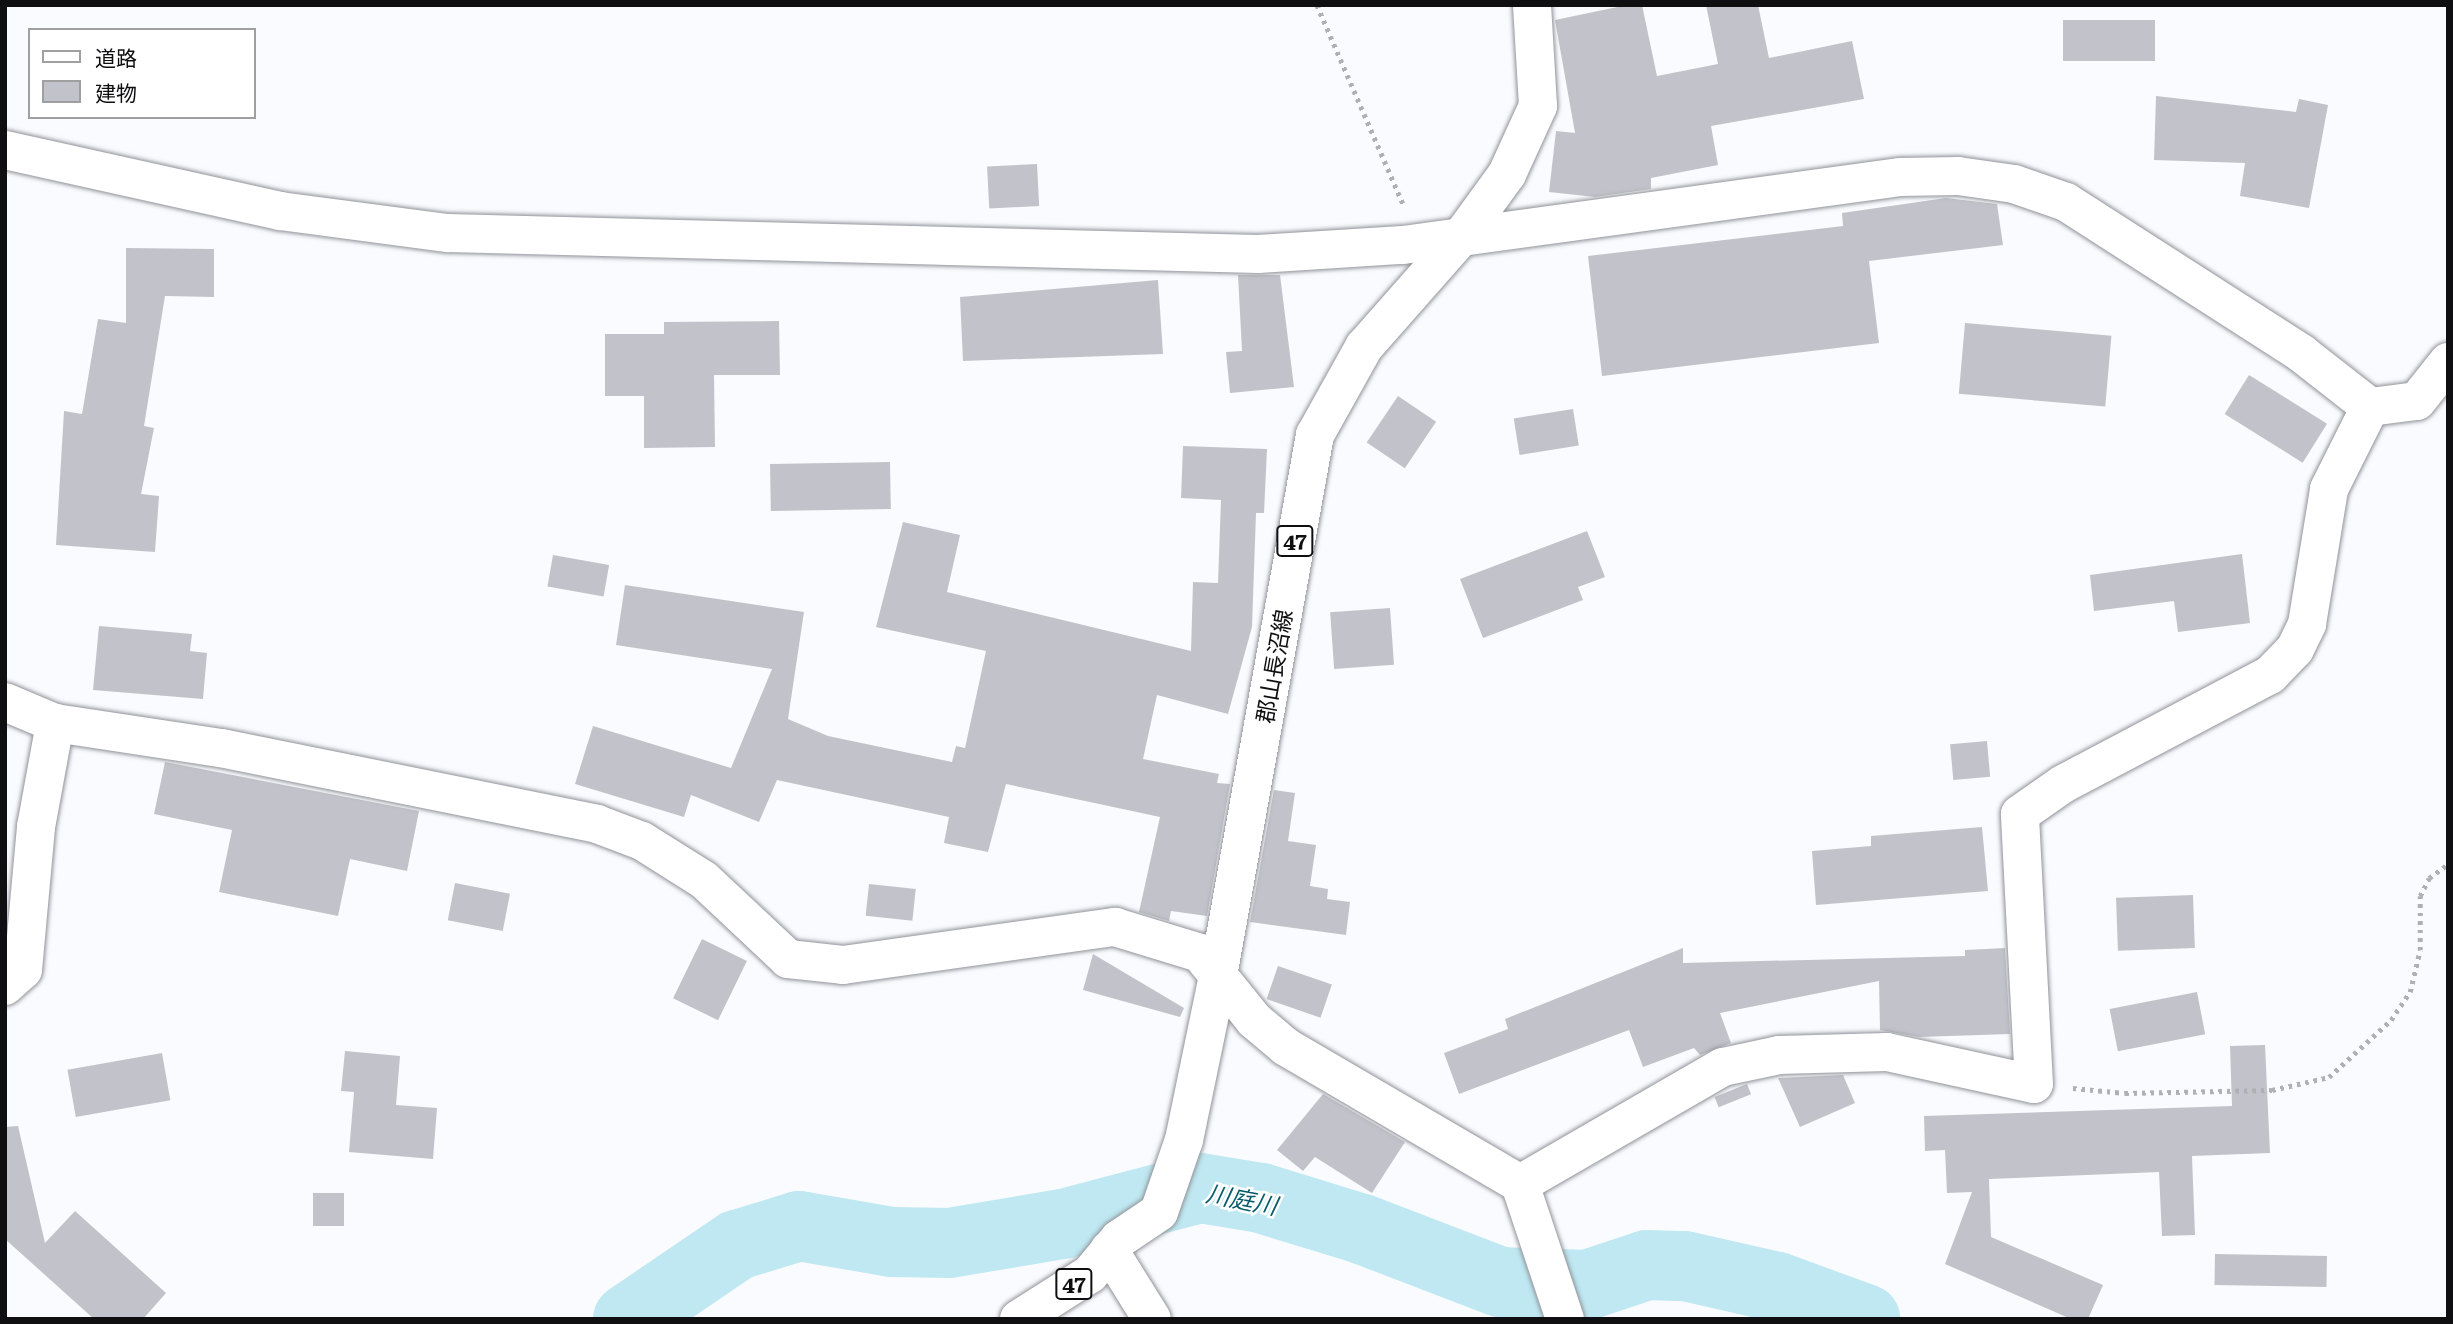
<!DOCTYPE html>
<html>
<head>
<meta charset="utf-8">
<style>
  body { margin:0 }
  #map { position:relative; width:2453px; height:1324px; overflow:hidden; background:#f9fbfe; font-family:Literata,"Noto Sans JP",serif }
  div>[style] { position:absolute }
  .river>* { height:70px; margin:-35px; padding:0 35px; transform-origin:35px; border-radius:35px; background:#bfe8f2 }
  .building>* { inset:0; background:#c2c3ca; transform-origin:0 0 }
  .path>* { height:4.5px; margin-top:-2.25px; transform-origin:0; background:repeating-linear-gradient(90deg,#aeb0b3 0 3.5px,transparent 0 8.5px) }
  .roads { filter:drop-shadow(0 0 2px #909298) drop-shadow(0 0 2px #909298) }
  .minor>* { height:38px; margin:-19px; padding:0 19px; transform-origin:19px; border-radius:19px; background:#fff }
  .major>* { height:38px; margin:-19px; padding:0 19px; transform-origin:19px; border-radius:19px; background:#fff }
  span { translate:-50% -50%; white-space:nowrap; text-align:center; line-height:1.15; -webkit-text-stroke:5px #fff; paint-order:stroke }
  .shield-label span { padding:2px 5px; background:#fff; border:2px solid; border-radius:5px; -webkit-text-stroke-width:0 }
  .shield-label { font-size:21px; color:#0f0f11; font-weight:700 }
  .street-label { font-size:23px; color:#0f0f11 }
  .water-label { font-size:24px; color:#0a5d6c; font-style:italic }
  .frame { position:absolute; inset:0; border:7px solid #0f0f11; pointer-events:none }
  .legend { position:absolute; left:28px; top:28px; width:228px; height:91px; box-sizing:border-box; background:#fff; border:2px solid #9f9fa0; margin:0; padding:9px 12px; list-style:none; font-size:21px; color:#0f0f11 }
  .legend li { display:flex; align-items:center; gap:14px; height:35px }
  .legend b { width:35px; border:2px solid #9f9fa0 }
</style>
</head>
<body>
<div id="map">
  <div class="river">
    <div style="left:628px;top:1319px;width:132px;rotate:-34.2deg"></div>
    <div style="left:737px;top:1245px;width:65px;rotate:-17deg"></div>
    <div style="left:799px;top:1226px;width:94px;rotate:9.8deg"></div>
    <div style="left:892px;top:1242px;width:57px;rotate:1deg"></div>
    <div style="left:949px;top:1243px;width:116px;rotate:-9.5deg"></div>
    <div style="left:1063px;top:1224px;width:142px;rotate:-14.7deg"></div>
    <div style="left:1200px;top:1188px;width:62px;rotate:9.3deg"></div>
    <div style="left:1261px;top:1198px;width:106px;rotate:17.1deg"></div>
    <div style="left:1362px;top:1229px;width:148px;rotate:21deg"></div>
    <div style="left:1500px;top:1282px;width:87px;rotate:2deg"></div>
    <div style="left:1587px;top:1285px;width:63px;rotate:-18.4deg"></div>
    <div style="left:1647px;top:1265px;width:38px;rotate:2deg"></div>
    <div style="left:1685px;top:1266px;width:94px;rotate:12.9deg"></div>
    <div style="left:1777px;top:1287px;width:94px;rotate:20deg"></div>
  </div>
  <div class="building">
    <div style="clip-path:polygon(1627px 5px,1642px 5px,1657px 76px,1718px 64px,1706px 5px,1758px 5px,1769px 58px,1852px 41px,1864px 99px,1711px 126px,1718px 165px,1651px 178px,1651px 189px,1595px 197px,1549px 192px,1556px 131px,1575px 133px,1555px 20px)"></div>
    <div style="left:2063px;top:20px;width:92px;height:41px"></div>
    <div style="clip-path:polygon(2156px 96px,2296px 112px,2299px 99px,2328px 105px,2309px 208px,2240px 196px,2245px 163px,2154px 160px)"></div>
    <div style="left:1037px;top:164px;width:42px;height:50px;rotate:87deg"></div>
    <div style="clip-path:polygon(1946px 198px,1997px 204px,2003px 245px,1869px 261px,1879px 343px,1602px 376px,1588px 256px,1843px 226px,1842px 213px)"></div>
    <div style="clip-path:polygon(126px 248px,214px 249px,214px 297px,165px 296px,144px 426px,154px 428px,141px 494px,159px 496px,155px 552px,56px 545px,64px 411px,82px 414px,98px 319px,126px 323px)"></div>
    <div style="clip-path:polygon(1238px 275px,1280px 275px,1294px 387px,1230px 393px,1226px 352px,1242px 351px)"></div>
    <div style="clip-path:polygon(1158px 280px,1163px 354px,963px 361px,960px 297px)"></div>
    <div style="clip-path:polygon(779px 321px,780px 375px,714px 375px,715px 447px,644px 448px,644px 396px,605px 396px,605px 334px,664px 334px,664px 322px)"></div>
    <div style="left:1965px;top:323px;width:147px;height:71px;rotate:5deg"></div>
    <div style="left:2249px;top:375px;width:92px;height:46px;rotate:32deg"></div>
    <div style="left:1398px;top:396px;width:46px;height:56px;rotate:34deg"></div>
    <div style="left:1573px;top:409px;width:37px;height:60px;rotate:81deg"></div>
    <div style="clip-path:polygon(1183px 446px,1267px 449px,1264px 513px,1256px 513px,1252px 627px,1228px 714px,1157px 695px,1143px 759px,1219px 774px,1217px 783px,1230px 784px,1207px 916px,1171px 911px,1169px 921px,1139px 912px,1160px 817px,1006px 784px,988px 852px,944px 843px,949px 817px,777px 780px,759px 822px,691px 795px,684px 817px,575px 784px,593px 726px,731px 768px,772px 669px,616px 645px,625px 585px,804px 612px,788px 719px,828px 736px,952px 762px,956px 746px,965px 748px,986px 651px,876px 627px,903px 522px,960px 535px,947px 592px,1191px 651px,1193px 582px,1218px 583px,1221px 500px,1181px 498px)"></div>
    <div style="left:890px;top:462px;width:47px;height:120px;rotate:89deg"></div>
    <div style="clip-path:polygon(1587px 531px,1605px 577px,1578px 587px,1583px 600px,1483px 638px,1460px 579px)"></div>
    <div style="clip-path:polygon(2242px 554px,2250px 623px,2178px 632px,2174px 601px,2094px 611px,2090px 575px)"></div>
    <div style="left:553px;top:555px;width:57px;height:32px;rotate:10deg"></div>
    <div style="left:1390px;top:608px;width:57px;height:60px;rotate:86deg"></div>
    <div style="clip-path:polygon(99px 626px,192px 634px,190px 651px,207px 653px,203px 699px,93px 690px)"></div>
    <div style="left:1987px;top:741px;width:36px;height:37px;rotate:85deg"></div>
    <div style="clip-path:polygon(165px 762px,419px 811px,407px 871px,350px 859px,338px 916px,219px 892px,232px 830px,154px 814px)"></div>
    <div style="clip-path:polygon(1274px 790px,1295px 793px,1288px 841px,1316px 845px,1310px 886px,1328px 889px,1327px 899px,1350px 902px,1346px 935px,1250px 922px)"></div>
    <div style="clip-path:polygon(1982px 827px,1988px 891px,1816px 905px,1812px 851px,1871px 846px,1871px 836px)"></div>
    <div style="left:455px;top:883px;width:56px;height:38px;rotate:11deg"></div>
    <div style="left:869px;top:884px;width:47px;height:32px;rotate:6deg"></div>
    <div style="left:2193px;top:895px;width:53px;height:77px;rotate:88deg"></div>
    <div style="left:702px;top:939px;width:50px;height:66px;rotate:26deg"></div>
    <div style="clip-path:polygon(1683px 948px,1683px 963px,1965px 956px,1965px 950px,2005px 948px,2010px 1034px,1919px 1037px,1880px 1030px,1879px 981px,1720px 1013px,1731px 1043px,1700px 1055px,1694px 1048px,1643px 1067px,1629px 1030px,1459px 1094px,1444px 1053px,1508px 1029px,1505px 1019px)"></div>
    <div style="clip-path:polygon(1093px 954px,1184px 1008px,1180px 1017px,1083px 990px)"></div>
    <div style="left:1278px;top:966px;width:57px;height:35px;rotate:19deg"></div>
    <div style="left:2197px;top:992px;width:43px;height:89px;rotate:79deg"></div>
    <div style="clip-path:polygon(2265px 1045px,2270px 1153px,2192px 1156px,2195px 1235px,2162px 1236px,2159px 1172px,1989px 1179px,1991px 1237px,2103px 1285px,2088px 1319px,2071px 1319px,1945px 1264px,1972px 1192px,1947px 1193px,1945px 1150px,1925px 1151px,1924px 1116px,2232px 1106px,2230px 1046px)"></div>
    <div style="clip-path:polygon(345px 1051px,400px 1056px,396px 1105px,437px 1108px,433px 1159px,349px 1152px,354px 1092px,341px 1091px)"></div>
    <div style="left:162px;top:1053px;width:48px;height:96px;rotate:80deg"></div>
    <div style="clip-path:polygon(1843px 1075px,1855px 1103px,1800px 1127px,1778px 1078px)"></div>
    <div style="left:1747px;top:1084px;width:11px;height:35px;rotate:68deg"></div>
    <div style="clip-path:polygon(1323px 1094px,1405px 1142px,1372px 1193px,1315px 1157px,1303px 1171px,1277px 1150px)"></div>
    <div style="clip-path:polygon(18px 1126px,45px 1243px,75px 1211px,166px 1293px,143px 1319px,94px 1319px,5px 1239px,5px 1127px)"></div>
    <div style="left:313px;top:1193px;width:31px;height:33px"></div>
    <div style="left:2215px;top:1254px;width:112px;height:31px;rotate:1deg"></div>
  </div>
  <div class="path">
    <div style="left:1317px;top:5px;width:219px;rotate:66.6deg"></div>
    <div style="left:2073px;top:1088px;width:52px;rotate:5.5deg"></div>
    <div style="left:2125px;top:1093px;width:147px;rotate:-1.2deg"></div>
    <div style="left:2272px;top:1090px;width:58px;rotate:-12.8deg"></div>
    <div style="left:2329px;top:1077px;width:84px;rotate:-42.6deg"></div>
    <div style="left:2391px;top:1020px;width:34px;rotate:-56deg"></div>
    <div style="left:2410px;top:992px;width:43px;rotate:-76.6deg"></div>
    <div style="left:2420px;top:950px;width:54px;rotate:-90deg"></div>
    <div style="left:2420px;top:896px;width:20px;rotate:-63deg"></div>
    <div style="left:2429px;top:878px;width:24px;rotate:-36deg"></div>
  </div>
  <div class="roads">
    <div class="minor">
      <div style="left:5px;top:150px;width:282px;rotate:12.5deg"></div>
      <div style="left:280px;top:211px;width:169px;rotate:7.5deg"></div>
      <div style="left:448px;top:233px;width:810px;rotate:1.49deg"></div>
      <div style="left:1258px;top:254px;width:145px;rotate:-3.6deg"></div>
      <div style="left:1403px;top:245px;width:502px;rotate:-7.79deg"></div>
      <div style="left:1900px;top:177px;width:58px;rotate:-1deg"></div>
      <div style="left:1958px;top:176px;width:57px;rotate:8.1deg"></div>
      <div style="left:2014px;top:184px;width:55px;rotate:19.1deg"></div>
      <div style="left:2066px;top:202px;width:279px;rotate:32.7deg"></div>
      <div style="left:2301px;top:353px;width:88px;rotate:38deg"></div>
      <div style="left:2370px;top:407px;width:47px;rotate:-7.3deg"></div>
      <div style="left:2417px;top:401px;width:50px;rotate:-51.5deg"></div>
      <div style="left:5px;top:702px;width:54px;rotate:22.8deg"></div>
      <div style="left:55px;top:723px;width:168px;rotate:8.6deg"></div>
      <div style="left:221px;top:748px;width:384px;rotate:11.4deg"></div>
      <div style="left:597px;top:824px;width:48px;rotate:20.7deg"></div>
      <div style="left:642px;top:841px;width:73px;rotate:32.2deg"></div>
      <div style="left:704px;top:880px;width:115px;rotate:43.2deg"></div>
      <div style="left:788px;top:959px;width:55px;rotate:6.2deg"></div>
      <div style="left:843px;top:965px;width:275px;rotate:-8deg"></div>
      <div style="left:1115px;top:927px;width:89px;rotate:17deg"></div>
      <div style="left:1200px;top:953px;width:86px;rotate:51.1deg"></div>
      <div style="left:1254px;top:1020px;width:42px;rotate:40.2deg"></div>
      <div style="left:1286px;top:1047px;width:271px;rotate:30.3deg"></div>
      <div style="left:1520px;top:1184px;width:142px;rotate:71.6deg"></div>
      <div style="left:5px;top:986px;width:24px;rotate:-42deg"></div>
      <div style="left:23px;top:970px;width:144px;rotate:-84.8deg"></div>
      <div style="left:36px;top:827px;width:106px;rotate:-79.6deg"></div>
      <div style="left:1520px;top:1184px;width:234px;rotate:-30deg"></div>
      <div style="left:1723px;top:1067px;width:57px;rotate:-12.1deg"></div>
      <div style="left:1779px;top:1055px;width:108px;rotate:-1.6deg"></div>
      <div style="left:1887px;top:1052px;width:150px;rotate:12.3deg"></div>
      <div style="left:2034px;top:1084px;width:270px;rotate:-93deg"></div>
      <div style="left:2020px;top:814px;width:52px;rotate:-34.9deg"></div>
      <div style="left:2063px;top:784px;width:234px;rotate:-27.8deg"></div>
      <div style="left:2270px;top:675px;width:36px;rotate:-46deg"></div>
      <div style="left:2295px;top:649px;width:28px;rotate:-64deg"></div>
      <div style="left:2307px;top:624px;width:137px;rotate:-80.7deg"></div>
      <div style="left:2329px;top:489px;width:92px;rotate:-63.4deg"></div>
      <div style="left:1109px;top:1250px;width:81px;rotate:58.1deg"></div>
    </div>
    <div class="major">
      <div style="left:1019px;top:1319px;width:84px;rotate:-32.4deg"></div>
      <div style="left:1090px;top:1274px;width:45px;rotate:-50.4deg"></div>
      <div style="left:1119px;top:1239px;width:48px;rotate:-34deg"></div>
      <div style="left:1159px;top:1212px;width:76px;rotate:-70.9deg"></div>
      <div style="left:1184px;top:1140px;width:167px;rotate:-78.3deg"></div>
      <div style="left:1218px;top:976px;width:550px;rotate:-79.84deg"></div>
      <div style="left:1315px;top:435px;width:101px;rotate:-60.9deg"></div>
      <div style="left:1364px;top:347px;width:148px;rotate:-48.6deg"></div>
      <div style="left:1462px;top:236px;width:77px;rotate:-54deg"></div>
      <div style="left:1507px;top:174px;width:75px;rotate:-65.5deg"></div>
      <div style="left:1538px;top:106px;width:101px;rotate:-93.4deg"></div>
    </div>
  </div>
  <div class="shield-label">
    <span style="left:1295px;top:541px">47</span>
    <span style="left:1074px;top:1284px">47</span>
  </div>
  <div class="street-label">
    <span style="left:1273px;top:666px;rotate:-80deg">郡山長沼線</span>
  </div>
  <div class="water-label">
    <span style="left:1242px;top:1198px;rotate:11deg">川庭川</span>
  </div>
  <div class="frame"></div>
  <ul class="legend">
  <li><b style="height:9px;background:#fff"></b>道路</li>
  <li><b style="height:19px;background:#c2c3ca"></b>建物</li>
  </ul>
</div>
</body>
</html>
